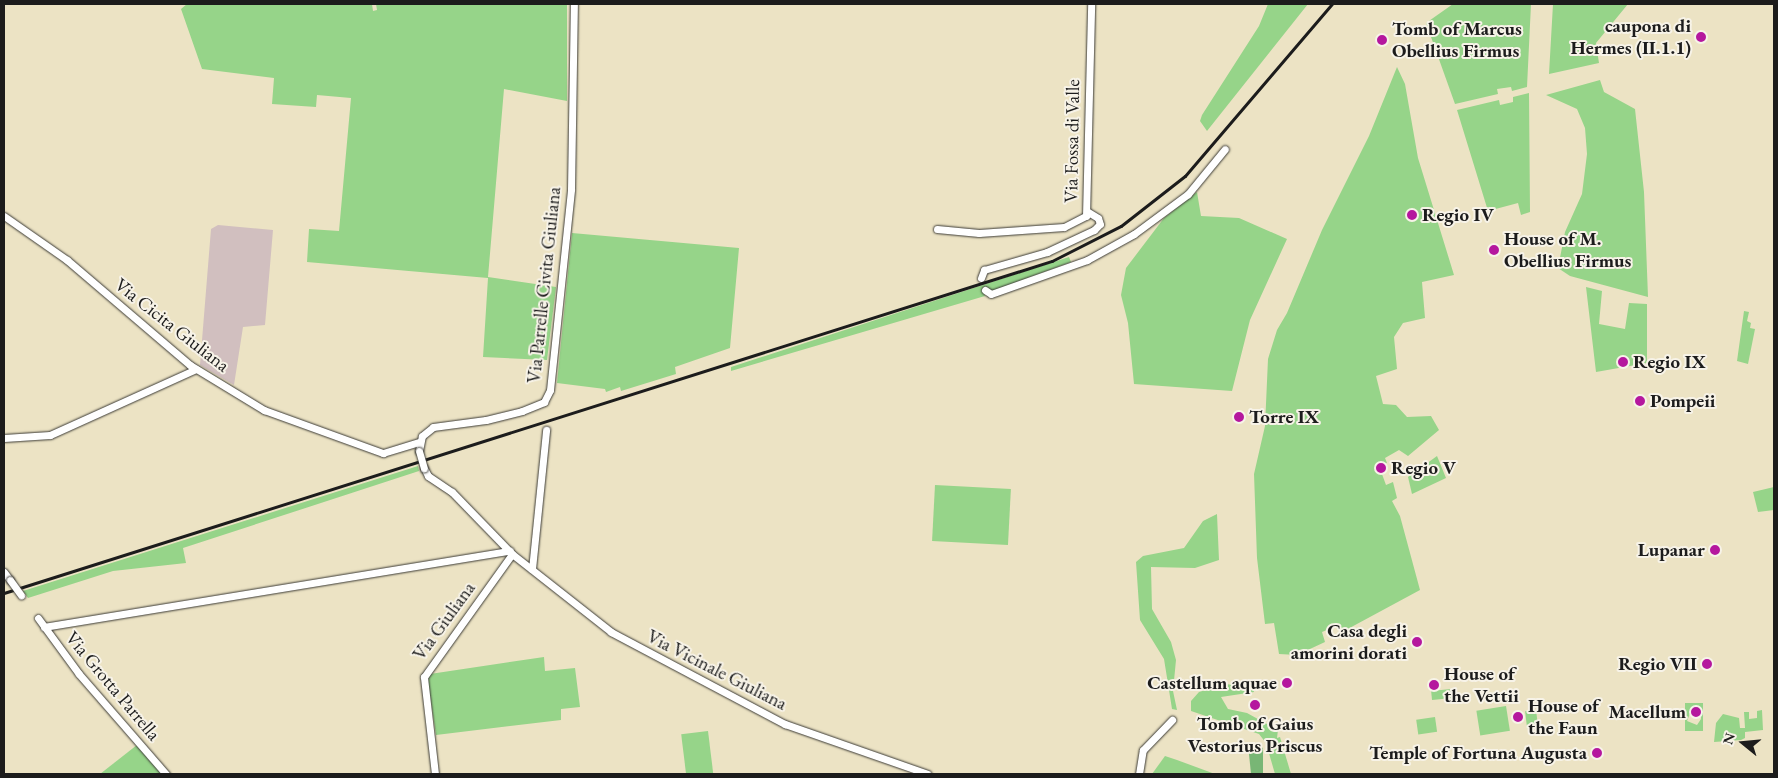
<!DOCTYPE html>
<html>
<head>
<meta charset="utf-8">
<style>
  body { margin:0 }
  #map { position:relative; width:1778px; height:778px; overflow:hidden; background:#ece3c4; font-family:"EB Garamond",serif }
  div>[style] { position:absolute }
  .industrial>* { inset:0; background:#d1bfbf }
  .green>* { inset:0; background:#96d489; transform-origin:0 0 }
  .forest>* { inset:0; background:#78b675 }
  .roads { filter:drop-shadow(0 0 1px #3b3a35) drop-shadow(0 0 1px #3b3a35) }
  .street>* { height:7px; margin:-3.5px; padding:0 3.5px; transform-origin:3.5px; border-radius:3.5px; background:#fff }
  .rail>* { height:2.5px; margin:-1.25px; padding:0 1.25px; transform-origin:1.25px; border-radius:1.25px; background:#1c1c1c }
  .bridges { filter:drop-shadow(0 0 1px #3b3a35) drop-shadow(0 0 1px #3b3a35) }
  .street-bridge>* { height:7px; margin:-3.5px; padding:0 3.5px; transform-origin:3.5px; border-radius:3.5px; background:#fff }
  .dots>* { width:14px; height:14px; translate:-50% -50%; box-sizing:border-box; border:2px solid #f7f3e8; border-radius:50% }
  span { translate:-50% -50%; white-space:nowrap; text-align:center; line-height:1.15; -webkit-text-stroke:4px #f7f3e8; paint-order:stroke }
  .poi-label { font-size:19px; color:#1c1c1c; font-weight:700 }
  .right { translate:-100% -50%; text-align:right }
  .left { translate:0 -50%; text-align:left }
  .street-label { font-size:19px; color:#1c1c1c }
  .frame { position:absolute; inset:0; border:5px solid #1c1c1c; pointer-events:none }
  .north { position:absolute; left:1718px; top:718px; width:50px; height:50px; -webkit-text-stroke:4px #f7f3e8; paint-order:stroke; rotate:287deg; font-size:14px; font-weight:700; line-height:20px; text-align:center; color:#1c1c1c }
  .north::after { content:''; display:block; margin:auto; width:18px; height:22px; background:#1c1c1c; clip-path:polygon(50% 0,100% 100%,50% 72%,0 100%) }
</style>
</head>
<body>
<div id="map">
  <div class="industrial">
    <div style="clip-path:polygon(218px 225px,273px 230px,265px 325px,243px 327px,234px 385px,200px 365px,211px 229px)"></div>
  </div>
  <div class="green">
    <div style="clip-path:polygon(187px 4px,372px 4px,373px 11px,377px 10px,376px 4px,567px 4px,567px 101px,504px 89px,488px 277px,556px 287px,547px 360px,483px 357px,488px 278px,307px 262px,309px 229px,339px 231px,351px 98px,317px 95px,316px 107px,272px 104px,274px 78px,202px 69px,181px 9px)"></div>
    <div style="clip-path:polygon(1268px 4px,1308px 4px,1207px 131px,1200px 121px,1202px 115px,1259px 26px)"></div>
    <div style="clip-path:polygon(1453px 4px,1531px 4px,1527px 87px,1512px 91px,1511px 87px,1497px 89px,1498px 94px,1455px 104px,1426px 23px)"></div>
    <div style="clip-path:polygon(1553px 4px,1628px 4px,1596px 43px,1599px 63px,1549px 74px)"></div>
    <div style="clip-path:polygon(1397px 67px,1405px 84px,1418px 158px,1454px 275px,1422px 282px,1425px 318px,1403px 323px,1394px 337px,1397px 369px,1376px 376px,1383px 404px,1396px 405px,1407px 417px,1431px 416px,1439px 430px,1408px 456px,1399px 450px,1385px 458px,1387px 463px,1379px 466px,1386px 485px,1393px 482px,1397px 498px,1392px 501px,1400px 516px,1420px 590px,1344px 631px,1339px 625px,1322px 632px,1325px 642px,1297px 655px,1279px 654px,1274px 623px,1265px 624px,1257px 558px,1254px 474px,1265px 426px,1268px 359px,1277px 330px,1287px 313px,1322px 230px,1369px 136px)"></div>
    <div style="clip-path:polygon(1600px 80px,1604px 92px,1635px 109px,1644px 192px,1648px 297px,1570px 276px,1558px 268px,1565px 232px,1582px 194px,1587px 154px,1585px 128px,1577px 109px,1546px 95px)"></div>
    <div style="clip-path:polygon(1529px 93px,1530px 212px,1521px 215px,1518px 203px,1488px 211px,1457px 110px,1499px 100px,1500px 105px,1513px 102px,1513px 97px)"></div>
    <div style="clip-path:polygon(1197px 192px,1201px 216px,1239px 218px,1287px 239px,1250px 320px,1232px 391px,1134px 384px,1128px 323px,1121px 295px,1126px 268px,1164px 218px)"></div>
    <div style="clip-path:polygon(572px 233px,739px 248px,730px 348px,675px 367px,676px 374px,621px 391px,620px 387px,606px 392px,605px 389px,557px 383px)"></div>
    <div style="clip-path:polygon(1069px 257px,1071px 262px,990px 292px,983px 291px,985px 296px,731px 371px,731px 367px)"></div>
    <div style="clip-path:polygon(1586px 287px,1602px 291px,1599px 324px,1625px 329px,1629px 303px,1647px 304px,1647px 363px,1596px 372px)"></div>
    <div style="clip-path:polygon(1744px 311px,1749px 312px,1747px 321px,1751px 323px,1750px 328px,1755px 329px,1748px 364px,1737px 361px)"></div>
    <div style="clip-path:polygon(1437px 456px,1446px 478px,1412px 494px,1408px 477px)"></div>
    <div style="clip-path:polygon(418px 466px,419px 471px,183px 548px,186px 563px,113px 571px,28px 598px,23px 591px)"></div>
    <div style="left:935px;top:485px;width:76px;height:56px;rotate:3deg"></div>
    <div style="clip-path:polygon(1774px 487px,1774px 510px,1758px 512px,1753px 492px)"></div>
    <div style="clip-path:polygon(1217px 514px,1219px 560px,1195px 568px,1151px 567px,1152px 609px,1171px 642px,1176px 660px,1173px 691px,1177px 710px,1172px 709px,1164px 659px,1140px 620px,1136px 562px,1143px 556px,1184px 548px,1203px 521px)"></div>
    <div style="clip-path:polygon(544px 657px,545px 671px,575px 668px,580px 707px,561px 709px,561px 720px,436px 735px,428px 682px,430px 674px)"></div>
    <div style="clip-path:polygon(1226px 684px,1253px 688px,1254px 692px,1221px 697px,1228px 709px,1247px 713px,1278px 730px,1277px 738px,1280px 737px,1291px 774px,1275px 774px,1266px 743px,1259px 734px,1191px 711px,1191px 701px,1199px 692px)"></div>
    <div style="left:1451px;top:689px;width:9px;height:20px;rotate:84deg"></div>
    <div style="clip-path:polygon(evenodd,1685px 703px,1703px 703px,1703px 731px,1685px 731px,1685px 703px,1691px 711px,1701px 714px,1701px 719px,1697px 725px,1687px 721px,1691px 711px)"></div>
    <div style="left:1506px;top:706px;width:25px;height:30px;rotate:81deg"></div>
    <div style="left:1536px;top:710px;width:17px;height:11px;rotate:83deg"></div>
    <div style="clip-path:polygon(1762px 710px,1763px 730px,1745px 732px,1745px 738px,1741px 740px,1714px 742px,1716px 723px,1723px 714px,1739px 718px,1740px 728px,1745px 728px,1744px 712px,1749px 712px,1749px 719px,1757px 718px,1757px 711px)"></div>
    <div style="left:1435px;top:717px;width:15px;height:19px;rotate:82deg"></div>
    <div style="left:708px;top:731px;width:43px;height:27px;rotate:83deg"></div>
    <div style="clip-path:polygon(137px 745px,163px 774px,100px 774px)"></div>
    <div style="clip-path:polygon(1165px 756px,1177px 760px,1215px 774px,1152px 774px)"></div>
  </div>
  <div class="forest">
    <div style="clip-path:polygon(1248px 744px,1263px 748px,1263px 774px,1251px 774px)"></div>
  </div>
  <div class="roads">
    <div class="street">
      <div style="left:4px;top:216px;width:77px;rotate:34.9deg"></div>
      <div style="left:67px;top:260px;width:162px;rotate:40.5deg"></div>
      <div style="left:190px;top:365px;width:87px;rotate:31.3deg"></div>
      <div style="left:264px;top:410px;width:127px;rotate:19.9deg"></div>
      <div style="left:383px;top:453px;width:38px;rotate:-17deg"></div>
      <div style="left:937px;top:229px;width:42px;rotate:5.4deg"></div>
      <div style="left:979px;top:233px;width:85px;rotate:-4deg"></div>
      <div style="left:1064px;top:227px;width:25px;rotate:-27deg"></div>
      <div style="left:1086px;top:216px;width:212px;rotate:-88.6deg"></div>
      <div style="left:981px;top:278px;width:9px;rotate:-69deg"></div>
      <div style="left:984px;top:270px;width:66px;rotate:-15.9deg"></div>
      <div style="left:1047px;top:252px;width:52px;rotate:-25.1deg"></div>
      <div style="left:1094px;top:230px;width:8px;rotate:-45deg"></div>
      <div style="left:1100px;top:224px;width:6px;rotate:-108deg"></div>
      <div style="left:1098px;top:218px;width:12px;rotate:-149deg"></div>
      <div style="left:985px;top:290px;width:7px;rotate:34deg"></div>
      <div style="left:991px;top:294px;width:102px;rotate:-19.5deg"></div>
      <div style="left:1087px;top:260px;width:54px;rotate:-29deg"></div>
      <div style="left:1134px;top:234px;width:67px;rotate:-36.5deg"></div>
      <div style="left:1188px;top:194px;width:58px;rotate:-50.6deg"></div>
      <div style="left:4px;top:438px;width:46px;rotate:-3.7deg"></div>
      <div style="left:50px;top:435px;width:160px;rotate:-24.3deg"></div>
      <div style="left:419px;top:451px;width:15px;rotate:-79deg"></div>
      <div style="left:422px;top:436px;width:14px;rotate:-39deg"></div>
      <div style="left:433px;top:427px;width:53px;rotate:-7.5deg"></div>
      <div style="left:486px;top:420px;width:37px;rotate:-14deg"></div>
      <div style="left:522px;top:411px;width:24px;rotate:-22deg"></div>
      <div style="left:544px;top:402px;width:13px;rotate:-63deg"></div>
      <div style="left:550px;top:390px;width:202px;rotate:-84deg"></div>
      <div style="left:571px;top:189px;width:185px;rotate:-89.1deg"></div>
      <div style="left:424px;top:468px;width:9px;rotate:63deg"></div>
      <div style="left:428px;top:476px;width:29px;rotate:34deg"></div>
      <div style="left:452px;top:492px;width:86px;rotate:45.9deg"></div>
      <div style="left:512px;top:554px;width:126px;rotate:38.2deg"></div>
      <div style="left:611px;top:632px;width:197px;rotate:27.9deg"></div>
      <div style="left:785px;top:724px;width:151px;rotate:19.3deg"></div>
      <div style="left:532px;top:569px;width:140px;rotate:-84.2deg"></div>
      <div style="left:4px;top:572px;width:10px;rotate:53deg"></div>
      <div style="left:38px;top:618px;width:69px;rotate:53.8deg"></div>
      <div style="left:79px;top:674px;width:133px;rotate:49deg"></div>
      <div style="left:44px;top:627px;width:472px;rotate:-9.3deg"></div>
      <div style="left:435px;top:774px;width:98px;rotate:-96.5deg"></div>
      <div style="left:424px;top:677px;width:151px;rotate:-54.4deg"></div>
      <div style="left:1139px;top:774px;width:24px;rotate:-81deg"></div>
      <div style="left:1143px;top:750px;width:42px;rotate:-46deg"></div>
    </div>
  </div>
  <div class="rail">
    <div style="left:4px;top:593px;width:1099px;rotate:-17.58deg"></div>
    <div style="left:1052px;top:261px;width:77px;rotate:-26.9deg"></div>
    <div style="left:1121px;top:226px;width:81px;rotate:-38deg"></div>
    <div style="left:1185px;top:176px;width:226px;rotate:-49.5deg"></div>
  </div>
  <div class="bridges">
    <div class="street-bridge">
      <div style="left:419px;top:451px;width:18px;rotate:74deg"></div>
      <div style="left:10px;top:580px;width:19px;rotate:54deg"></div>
    </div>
  </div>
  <div class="dots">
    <div style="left:1701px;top:37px;background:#b5179e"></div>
    <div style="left:1382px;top:40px;background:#b5179e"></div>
    <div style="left:1412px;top:215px;background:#b5179e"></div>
    <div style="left:1494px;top:250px;background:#b5179e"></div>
    <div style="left:1623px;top:362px;background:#b5179e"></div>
    <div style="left:1640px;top:401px;background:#b5179e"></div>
    <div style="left:1239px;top:417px;background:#b5179e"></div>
    <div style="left:1381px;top:468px;background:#b5179e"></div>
    <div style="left:1715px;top:550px;background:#b5179e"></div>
    <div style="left:1417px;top:642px;background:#b5179e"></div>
    <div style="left:1707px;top:664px;background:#b5179e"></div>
    <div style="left:1287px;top:683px;background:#b5179e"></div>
    <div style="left:1434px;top:685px;background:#b5179e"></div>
    <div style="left:1255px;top:705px;background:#b5179e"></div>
    <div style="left:1696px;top:712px;background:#b5179e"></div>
    <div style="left:1518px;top:717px;background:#b5179e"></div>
    <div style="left:1597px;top:753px;background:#b5179e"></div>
  </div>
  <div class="poi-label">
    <span class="right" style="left:1691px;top:37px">caupona di<br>Hermes (II.1.1)</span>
    <span class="left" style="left:1392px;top:40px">Tomb of Marcus<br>Obellius Firmus</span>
    <span class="left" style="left:1422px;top:215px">Regio IV</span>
    <span class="left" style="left:1504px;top:250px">House of M.<br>Obellius Firmus</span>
    <span class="left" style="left:1633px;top:362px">Regio IX</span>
    <span class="left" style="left:1650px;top:401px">Pompeii</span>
    <span class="left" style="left:1249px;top:417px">Torre IX</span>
    <span class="left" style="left:1391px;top:468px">Regio V</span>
    <span class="right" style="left:1705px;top:550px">Lupanar</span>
    <span class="right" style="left:1407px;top:642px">Casa degli<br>amorini dorati</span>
    <span class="right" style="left:1697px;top:664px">Regio VII</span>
    <span class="left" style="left:1444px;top:685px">House of<br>the Vettii</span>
    <span class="right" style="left:1277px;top:683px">Castellum aquae</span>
    <span class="left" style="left:1528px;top:717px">House of<br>the Faun</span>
    <span class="right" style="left:1686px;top:712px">Macellum</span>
    <span style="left:1255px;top:735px">Tomb of Gaius<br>Vestorius Priscus</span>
    <span class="right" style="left:1587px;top:753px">Temple of Fortuna Augusta</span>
  </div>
  <div class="street-label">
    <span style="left:1072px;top:141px;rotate:-89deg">Via Fossa di Valle</span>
    <span style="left:544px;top:285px;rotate:-84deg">Via Parrelle Civita Giuliana</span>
    <span style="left:172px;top:325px;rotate:38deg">Via Cicita Giuliana</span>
    <span style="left:444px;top:621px;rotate:-54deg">Via Giuliana</span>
    <span style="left:717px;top:670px;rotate:27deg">Via Vicinale Giuliana</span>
    <span style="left:113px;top:686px;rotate:50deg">Via Grotta Parrella</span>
  </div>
  <div class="frame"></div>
  <div class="north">N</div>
</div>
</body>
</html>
